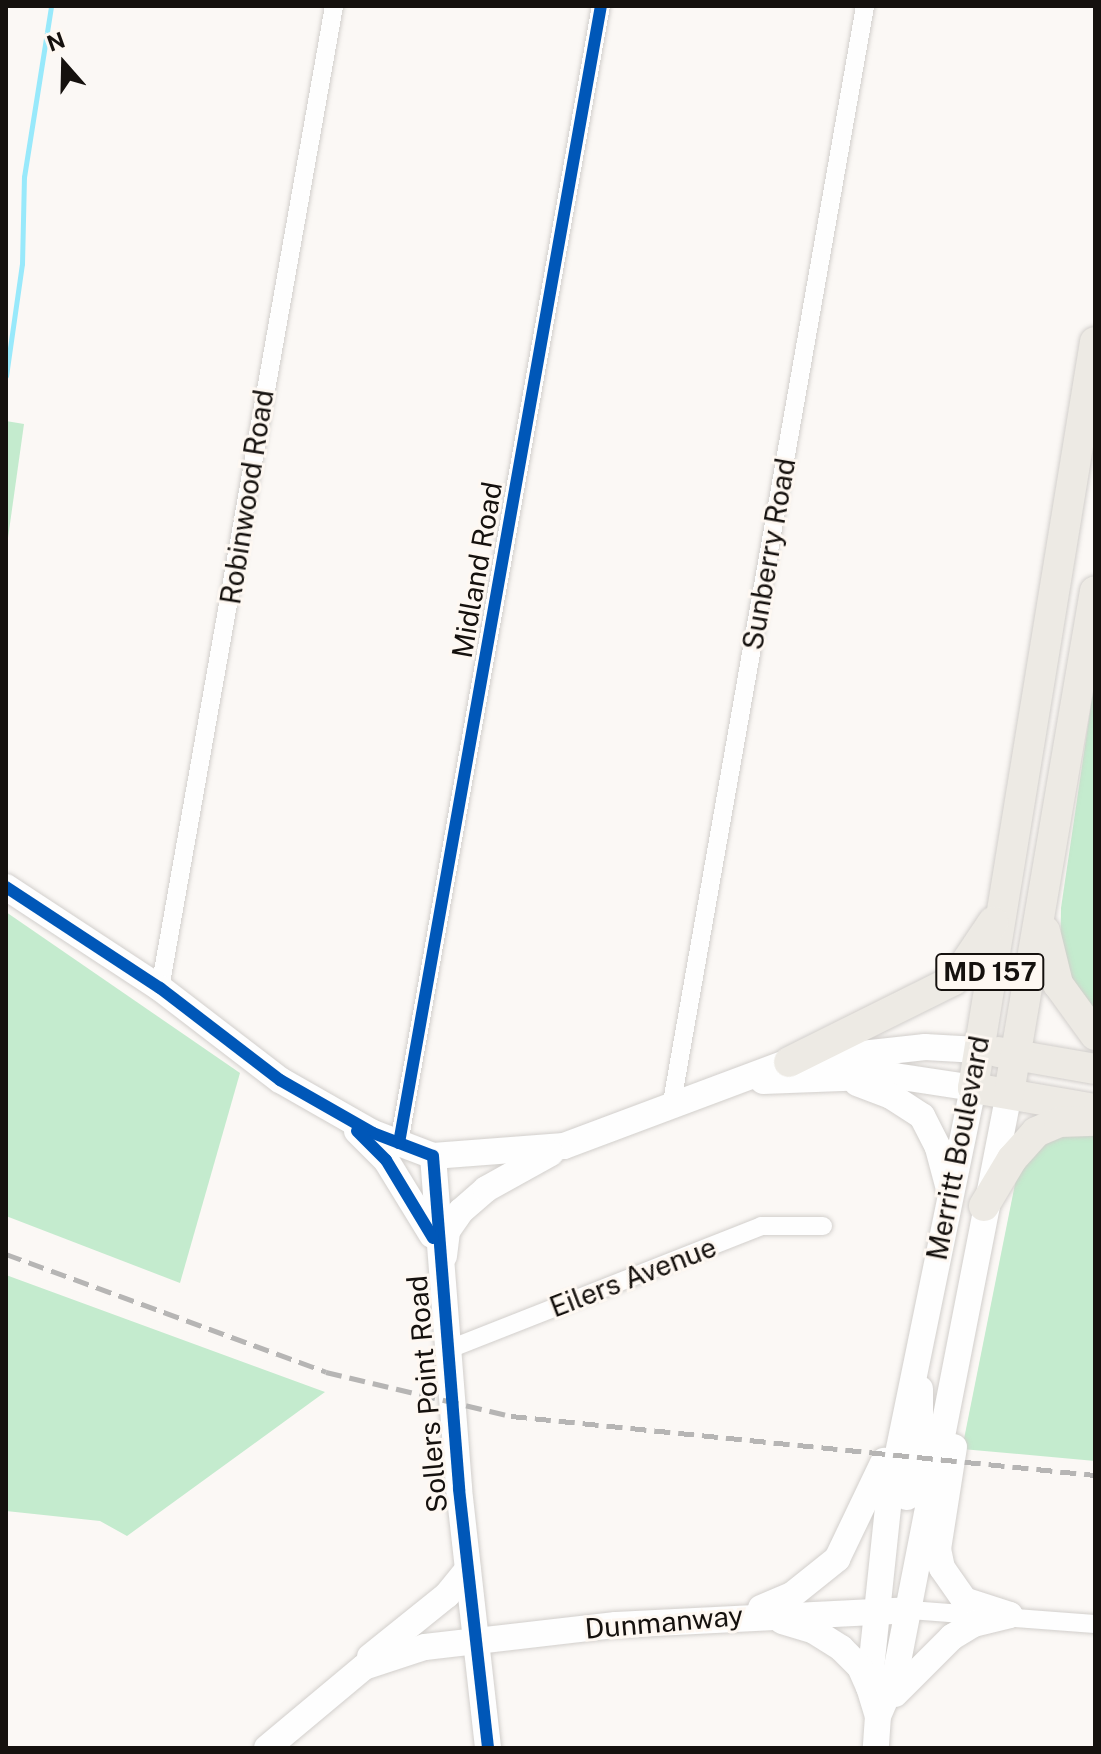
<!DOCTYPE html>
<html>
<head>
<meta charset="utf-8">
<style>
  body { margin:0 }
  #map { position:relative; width:1101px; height:1754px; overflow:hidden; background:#fbf8f5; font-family:"Public Sans",sans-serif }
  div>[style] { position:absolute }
  .green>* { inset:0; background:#c4ebce }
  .stream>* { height:5px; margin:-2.5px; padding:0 2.5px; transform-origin:2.5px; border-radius:2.5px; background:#98e9fb }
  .roads { filter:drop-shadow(0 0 2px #d2cfcc) drop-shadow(0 0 2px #d2cfcc) }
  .street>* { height:18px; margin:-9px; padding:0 9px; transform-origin:9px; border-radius:9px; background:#fefefe }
  .secondary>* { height:26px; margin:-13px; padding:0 13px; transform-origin:13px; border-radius:13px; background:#fefefe }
  .primary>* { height:30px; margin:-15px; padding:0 15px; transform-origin:15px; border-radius:15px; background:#edeae4 }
  .rail>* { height:5px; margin-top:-2.5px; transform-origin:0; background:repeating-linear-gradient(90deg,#b6b5b4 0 16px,transparent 0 24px) }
  .cycleway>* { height:12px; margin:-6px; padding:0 6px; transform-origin:6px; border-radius:6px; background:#0057b8 }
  span { translate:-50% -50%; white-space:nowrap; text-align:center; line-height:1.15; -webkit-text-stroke:6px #fef8f2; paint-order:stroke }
  .shield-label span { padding:2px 6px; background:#fef8f2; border:2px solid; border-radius:6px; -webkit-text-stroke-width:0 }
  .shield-label { font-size:26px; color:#15110e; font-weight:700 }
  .street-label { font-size:28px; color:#15110e }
  .frame { position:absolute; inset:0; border:8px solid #15110e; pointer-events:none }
  .north { position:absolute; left:24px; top:24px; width:80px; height:80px; -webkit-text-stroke:6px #fef8f2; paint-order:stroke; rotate:340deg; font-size:22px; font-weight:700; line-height:32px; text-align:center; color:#15110e }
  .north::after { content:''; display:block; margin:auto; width:28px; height:36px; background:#15110e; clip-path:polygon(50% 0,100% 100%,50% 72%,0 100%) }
</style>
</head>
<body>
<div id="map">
  <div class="green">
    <div style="clip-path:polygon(6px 421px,24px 424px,6px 552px)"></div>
    <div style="clip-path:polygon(1095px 678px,1095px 1026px,1060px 971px,1061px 908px)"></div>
    <div style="clip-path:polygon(6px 912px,240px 1073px,180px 1283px,6px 1216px)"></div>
    <div style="clip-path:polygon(1095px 1125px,1095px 1461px,962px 1449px,1017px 1174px,1048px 1134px)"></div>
    <div style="clip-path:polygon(6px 1275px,325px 1392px,127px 1536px,100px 1521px,6px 1511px)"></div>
  </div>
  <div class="stream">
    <div style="left:6px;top:376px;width:113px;rotate:-81.9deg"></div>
    <div style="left:22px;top:264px;width:87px;rotate:-88.7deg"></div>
    <div style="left:24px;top:177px;width:173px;rotate:-81deg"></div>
  </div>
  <div class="roads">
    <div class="street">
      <div style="left:160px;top:988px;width:997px;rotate:-79.95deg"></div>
      <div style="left:672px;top:1102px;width:1113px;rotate:-80.01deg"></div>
      <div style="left:399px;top:1143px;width:1155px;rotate:-79.93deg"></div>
      <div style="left:447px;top:1350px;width:338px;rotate:-21.5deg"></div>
      <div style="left:761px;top:1226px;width:62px"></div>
      <div style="left:909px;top:1610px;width:187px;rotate:4.3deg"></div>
    </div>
    <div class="secondary">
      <div style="left:6px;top:887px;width:184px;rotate:33.3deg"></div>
      <div style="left:160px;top:988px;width:151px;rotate:37.5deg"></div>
      <div style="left:280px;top:1080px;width:107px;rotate:29.7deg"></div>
      <div style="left:373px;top:1133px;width:64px;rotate:21deg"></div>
      <div style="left:433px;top:1156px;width:131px;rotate:-4.4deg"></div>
      <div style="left:564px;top:1146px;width:240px;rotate:-20.5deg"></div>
      <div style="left:789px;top:1062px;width:137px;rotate:-6.3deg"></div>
      <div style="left:925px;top:1047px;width:53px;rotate:3.2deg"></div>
      <div style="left:763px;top:1081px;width:132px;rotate:-2.2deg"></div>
      <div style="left:895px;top:1076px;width:79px;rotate:8.7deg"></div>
      <div style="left:973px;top:1088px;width:419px;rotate:101.6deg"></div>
      <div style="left:889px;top:1498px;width:190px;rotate:96deg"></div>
      <div style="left:869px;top:1687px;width:30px;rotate:73deg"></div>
      <div style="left:878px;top:1716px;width:32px;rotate:94deg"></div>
      <div style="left:857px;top:1083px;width:36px;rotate:21deg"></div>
      <div style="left:891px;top:1096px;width:37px;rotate:33deg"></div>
      <div style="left:922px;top:1116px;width:36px;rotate:63deg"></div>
      <div style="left:938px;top:1148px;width:42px;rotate:75deg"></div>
      <div style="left:357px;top:1131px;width:41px;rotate:45deg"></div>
      <div style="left:386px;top:1160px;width:88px;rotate:58.5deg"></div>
      <div style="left:433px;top:1156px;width:334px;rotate:85.5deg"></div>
      <div style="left:459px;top:1489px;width:261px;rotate:83.6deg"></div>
      <div style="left:444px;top:1256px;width:25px;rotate:-83deg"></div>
      <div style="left:447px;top:1231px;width:24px;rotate:-55deg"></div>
      <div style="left:461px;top:1211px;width:33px;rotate:-41deg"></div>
      <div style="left:486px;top:1189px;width:74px;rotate:-29deg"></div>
      <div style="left:954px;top:1447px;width:103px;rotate:98.9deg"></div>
      <div style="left:938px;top:1549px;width:19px;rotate:78deg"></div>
      <div style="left:942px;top:1568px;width:39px;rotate:55deg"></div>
      <div style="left:964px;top:1600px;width:48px;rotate:18.1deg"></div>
      <div style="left:907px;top:1497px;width:75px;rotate:-80deg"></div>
      <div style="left:920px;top:1423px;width:34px;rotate:-90deg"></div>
      <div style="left:761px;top:1608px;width:34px;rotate:-23deg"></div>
      <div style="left:792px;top:1595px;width:58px;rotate:-38.7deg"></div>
      <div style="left:837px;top:1559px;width:109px;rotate:-64.4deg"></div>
      <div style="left:782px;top:1621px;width:34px;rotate:17deg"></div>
      <div style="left:814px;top:1631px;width:32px;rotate:32deg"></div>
      <div style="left:841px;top:1648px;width:27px;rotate:45deg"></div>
      <div style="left:860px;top:1667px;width:22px;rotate:66deg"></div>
      <div style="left:370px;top:1657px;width:99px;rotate:-38.8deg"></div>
      <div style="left:447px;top:1595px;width:33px;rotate:-51deg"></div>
      <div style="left:895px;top:1694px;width:81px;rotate:-45deg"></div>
      <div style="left:952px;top:1637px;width:26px;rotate:-31deg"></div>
      <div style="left:974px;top:1624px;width:37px;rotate:-14deg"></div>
      <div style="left:878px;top:1716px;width:43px;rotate:-66.4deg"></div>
      <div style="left:895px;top:1677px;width:595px;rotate:-78.95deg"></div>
      <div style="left:267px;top:1748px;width:126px;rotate:-39.9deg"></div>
      <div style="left:364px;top:1667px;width:64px;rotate:-18.2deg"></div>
      <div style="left:425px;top:1647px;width:192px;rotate:-6.6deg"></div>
      <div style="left:616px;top:1625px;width:293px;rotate:-2.9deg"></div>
    </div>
    <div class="primary">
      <div style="left:1095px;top:342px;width:756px;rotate:99.29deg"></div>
      <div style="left:973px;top:1088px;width:124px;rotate:9.8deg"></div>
      <div style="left:1045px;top:931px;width:55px;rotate:76.2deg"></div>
      <div style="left:1058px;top:984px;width:63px;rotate:54deg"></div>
      <div style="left:998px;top:1052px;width:98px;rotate:9.9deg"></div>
      <div style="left:789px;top:1062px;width:184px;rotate:-26.4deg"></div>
      <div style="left:954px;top:980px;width:70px;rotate:-56.1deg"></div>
      <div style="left:1009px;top:1093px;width:509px;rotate:-80.28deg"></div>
      <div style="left:984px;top:1206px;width:55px;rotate:-59.2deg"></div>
      <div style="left:1012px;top:1159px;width:36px;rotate:-48deg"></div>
      <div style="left:1036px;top:1132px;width:25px;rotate:-23deg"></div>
      <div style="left:1059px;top:1122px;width:36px;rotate:-2deg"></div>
    </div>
  </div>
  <div class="rail">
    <div style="left:6px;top:1254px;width:341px;rotate:20.2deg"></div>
    <div style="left:326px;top:1372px;width:190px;rotate:13.4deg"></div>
    <div style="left:511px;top:1416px;width:587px;rotate:5.77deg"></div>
  </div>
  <div class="cycleway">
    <div style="left:6px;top:887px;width:184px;rotate:33.3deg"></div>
    <div style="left:160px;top:988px;width:151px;rotate:37.5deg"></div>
    <div style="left:280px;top:1080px;width:107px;rotate:29.7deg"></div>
    <div style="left:373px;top:1133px;width:64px;rotate:21deg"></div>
    <div style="left:433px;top:1156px;width:334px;rotate:85.5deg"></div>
    <div style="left:459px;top:1489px;width:261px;rotate:83.6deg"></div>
    <div style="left:357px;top:1131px;width:41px;rotate:45deg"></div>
    <div style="left:386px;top:1160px;width:91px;rotate:58.9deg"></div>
    <div style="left:399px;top:1143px;width:1155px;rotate:-79.93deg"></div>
  </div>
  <div class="shield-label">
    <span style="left:990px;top:972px">MD 157</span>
  </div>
  <div class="street-label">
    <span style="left:247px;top:497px;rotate:-81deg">Robinwood Road</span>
    <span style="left:769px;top:554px;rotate:-80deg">Sunberry Road</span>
    <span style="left:477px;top:570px;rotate:-80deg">Midland Road</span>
    <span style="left:958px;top:1148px;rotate:-79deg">Merritt Boulevard</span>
    <span style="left:633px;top:1277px;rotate:-21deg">Eilers Avenue</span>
    <span style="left:427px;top:1394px;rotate:-95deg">Sollers Point Road</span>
    <span style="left:664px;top:1622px;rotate:-5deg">Dunmanway</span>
  </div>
  <div class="frame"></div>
  <div class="north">N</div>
</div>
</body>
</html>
